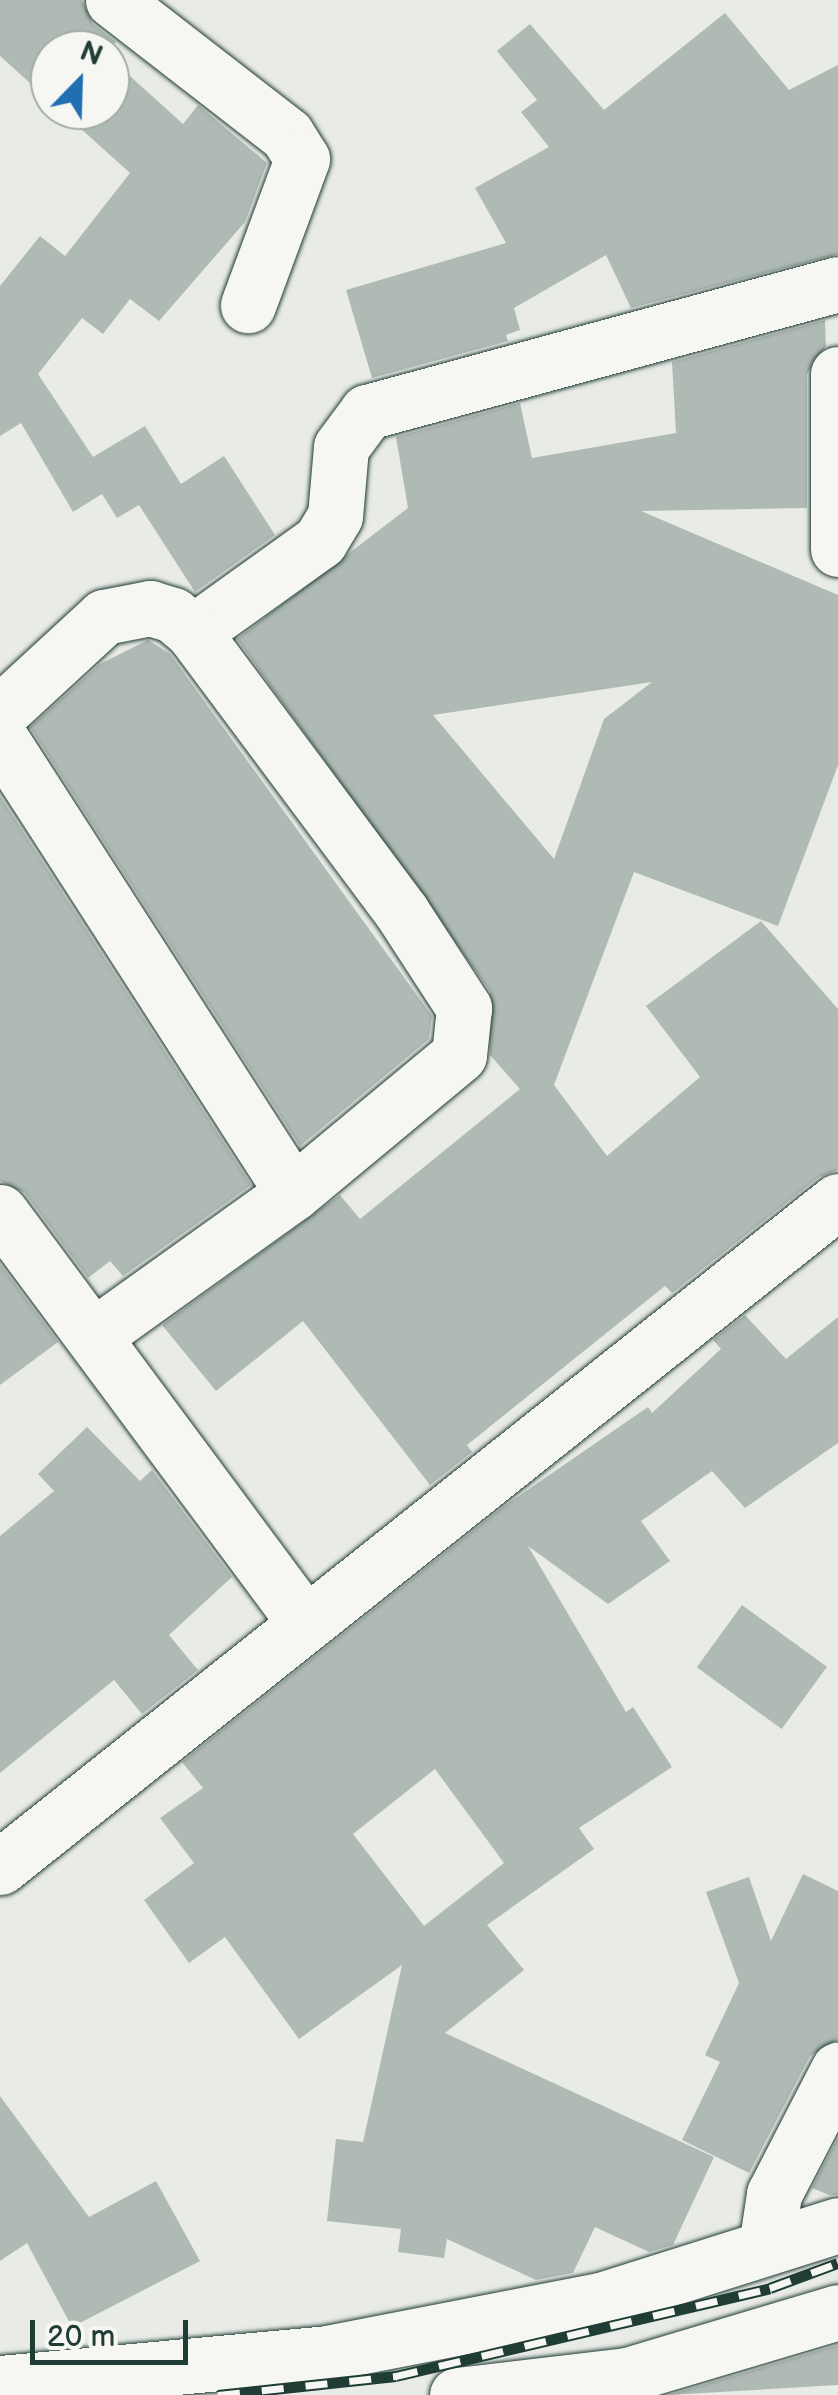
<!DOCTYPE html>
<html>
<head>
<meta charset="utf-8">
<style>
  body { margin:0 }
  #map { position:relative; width:838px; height:2395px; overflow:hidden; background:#e9ebe7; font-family:"Balsamiq Sans",sans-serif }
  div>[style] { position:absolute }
  .building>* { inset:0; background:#b0bab5; transform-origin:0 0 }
  .roads { filter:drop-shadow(0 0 2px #1f3d34) drop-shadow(0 0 2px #1f3d34) }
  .minor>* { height:55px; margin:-27.5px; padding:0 27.5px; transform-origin:27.5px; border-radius:27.5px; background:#f6f6f2 }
  .major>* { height:55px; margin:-27.5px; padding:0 27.5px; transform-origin:27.5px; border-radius:27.5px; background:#f6f6f2 }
  .rail>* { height:11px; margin-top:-5.5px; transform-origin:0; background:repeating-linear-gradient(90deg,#f6f6f2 0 22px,#1f3d34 0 44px); box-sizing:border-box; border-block:2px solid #1f3d34 }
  span { translate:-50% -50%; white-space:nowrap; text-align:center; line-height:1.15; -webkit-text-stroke:9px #f6f6f2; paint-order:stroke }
  .north { position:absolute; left:30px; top:30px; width:100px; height:100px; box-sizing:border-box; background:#f6f6f2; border:2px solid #a0aca6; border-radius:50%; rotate:23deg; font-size:28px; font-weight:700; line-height:40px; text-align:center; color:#1f3d34 }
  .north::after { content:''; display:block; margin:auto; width:35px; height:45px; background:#1f6fb2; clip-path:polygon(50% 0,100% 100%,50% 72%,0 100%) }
  .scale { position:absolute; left:30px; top:2320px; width:158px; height:45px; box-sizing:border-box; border:5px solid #1f3d34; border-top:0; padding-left:12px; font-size:30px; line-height:35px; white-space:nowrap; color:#1f3d34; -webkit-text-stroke:8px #f6f6f2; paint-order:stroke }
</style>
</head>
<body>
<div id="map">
  <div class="building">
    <div style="clip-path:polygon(0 0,82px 0,93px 24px,116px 42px,108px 50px,50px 50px,50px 101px,0 56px)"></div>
    <div style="clip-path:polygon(725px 13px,789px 90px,838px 65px,838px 254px,631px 308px,606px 255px,514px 308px,520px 330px,506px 335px,508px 341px,372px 378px,346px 290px,506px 243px,475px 188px,549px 147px,521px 112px,537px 100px,497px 51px,530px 24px,604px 110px)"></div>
    <div style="clip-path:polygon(110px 58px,183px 124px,198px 105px,267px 163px,245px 222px,159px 321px,130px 299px,103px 334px,82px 318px,38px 374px,93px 457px,145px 426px,181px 484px,224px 456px,275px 535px,195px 592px,139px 505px,117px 518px,102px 494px,73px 512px,21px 423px,0 436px,0 286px,40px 236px,65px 256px,130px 173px,60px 110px,110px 110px)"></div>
    <div style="clip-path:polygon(evenodd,825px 320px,826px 346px,807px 374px,807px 508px,641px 511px,838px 595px,838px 765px,778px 926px,634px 872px,554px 1085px,607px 1156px,700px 1077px,646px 1006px,761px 921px,838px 1009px,838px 1170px,819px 1177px,672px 1293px,665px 1286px,467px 1445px,472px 1452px,430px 1485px,303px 1321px,216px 1391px,162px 1325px,340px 1195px,360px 1219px,520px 1089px,490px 1055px,490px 991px,237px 639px,408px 508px,396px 437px,520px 403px,532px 458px,676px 433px,672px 362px,825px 320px,652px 682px,604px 719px,554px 859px,433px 715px,652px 682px)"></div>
    <div style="clip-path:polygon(148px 640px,170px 654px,432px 1016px,429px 1039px,300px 1146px,30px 727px,100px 664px)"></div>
    <div style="clip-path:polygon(0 796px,251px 1185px,123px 1276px,110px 1261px,88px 1278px,25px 1193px,0 1181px)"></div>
    <div style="clip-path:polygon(0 1264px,58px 1342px,0 1385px)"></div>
    <div style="clip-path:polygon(evenodd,745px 1315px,786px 1359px,838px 1317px,838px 1443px,745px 1508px,712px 1471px,641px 1521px,670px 1561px,608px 1604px,528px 1546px,626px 1712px,633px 1707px,672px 1767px,579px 1828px,594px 1849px,487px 1925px,524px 1970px,445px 2033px,714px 2157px,673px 2245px,649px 2252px,595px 2227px,573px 2273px,536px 2280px,447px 2239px,444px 2258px,398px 2252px,401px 2229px,327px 2221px,336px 2139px,363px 2142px,402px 1965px,299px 2039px,225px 1937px,189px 1963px,144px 1900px,194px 1863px,160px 1818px,203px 1788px,182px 1762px,503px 1507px,648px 1407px,652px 1413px,721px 1349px,713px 1340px,745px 1315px,435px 1769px,504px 1863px,424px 1926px,353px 1834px,435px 1769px)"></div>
    <div style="clip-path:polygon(87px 1427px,140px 1481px,152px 1470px,232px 1577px,169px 1635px,198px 1670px,142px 1714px,114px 1680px,0 1773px,0 1536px,54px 1491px,38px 1474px)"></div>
    <div style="left:742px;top:1605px;width:105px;height:77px;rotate:36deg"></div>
    <div style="clip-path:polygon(803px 1874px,838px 1891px,838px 2039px,810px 2056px,749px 2173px,682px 2140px,720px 2062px,705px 2055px,739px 1983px,706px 1892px,749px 1877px,771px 1941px)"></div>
    <div style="clip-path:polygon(0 2096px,89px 2217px,156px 2181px,200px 2261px,72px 2327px,27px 2243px,0 2261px)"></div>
    <div style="clip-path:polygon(838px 2138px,838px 2195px,829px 2195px,812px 2188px)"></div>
    <div style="clip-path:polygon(838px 2345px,838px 2385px,669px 2395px)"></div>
  </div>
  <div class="roads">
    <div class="minor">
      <div style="left:113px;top:0;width:220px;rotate:37.8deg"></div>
      <div style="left:287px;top:135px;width:28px;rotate:58deg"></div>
      <div style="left:302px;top:159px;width:156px;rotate:110.3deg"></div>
      <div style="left:838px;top:374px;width:175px;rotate:90deg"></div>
      <div style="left:193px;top:632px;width:156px;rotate:-35.6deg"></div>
      <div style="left:320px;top:541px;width:29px;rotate:-59deg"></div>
      <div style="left:335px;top:516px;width:69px;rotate:-85deg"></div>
      <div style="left:341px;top:447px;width:44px;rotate:-53.4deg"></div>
      <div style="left:367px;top:412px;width:488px;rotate:-15.2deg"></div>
      <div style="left:0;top:713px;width:142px;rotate:-42.7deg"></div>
      <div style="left:104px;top:617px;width:47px;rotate:-11.1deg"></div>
      <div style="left:150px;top:608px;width:24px;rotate:17deg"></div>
      <div style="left:173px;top:615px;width:26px;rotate:40deg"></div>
      <div style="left:193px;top:632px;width:348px;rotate:53.3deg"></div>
      <div style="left:401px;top:911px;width:116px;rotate:57deg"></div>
      <div style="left:464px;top:1008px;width:47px;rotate:96.1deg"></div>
      <div style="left:459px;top:1055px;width:216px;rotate:140.3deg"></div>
      <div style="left:293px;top:1193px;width:242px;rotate:144.4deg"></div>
      <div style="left:0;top:738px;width:541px;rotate:57.22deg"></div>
      <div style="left:0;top:1212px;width:513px;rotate:53.4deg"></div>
      <div style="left:766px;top:2247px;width:54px;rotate:-81.4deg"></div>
      <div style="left:774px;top:2194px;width:140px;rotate:-62.7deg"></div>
      <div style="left:0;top:2383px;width:328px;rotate:-5.2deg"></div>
      <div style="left:327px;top:2353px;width:282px;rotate:-11deg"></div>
      <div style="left:604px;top:2299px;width:245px;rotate:-17.5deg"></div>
      <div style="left:457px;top:2395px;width:171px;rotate:-6.7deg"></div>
      <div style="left:627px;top:2375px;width:220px;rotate:-16.6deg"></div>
    </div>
    <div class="major">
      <div style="left:0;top:1867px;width:1070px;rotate:-38.48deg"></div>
    </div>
  </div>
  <div class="rail">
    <div style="left:218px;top:2395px;width:179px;rotate:-6.1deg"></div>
    <div style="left:396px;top:2376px;width:384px;rotate:-13.2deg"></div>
    <div style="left:770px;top:2288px;width:72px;rotate:-20.2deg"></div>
  </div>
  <div class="north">N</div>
  <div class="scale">20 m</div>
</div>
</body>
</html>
